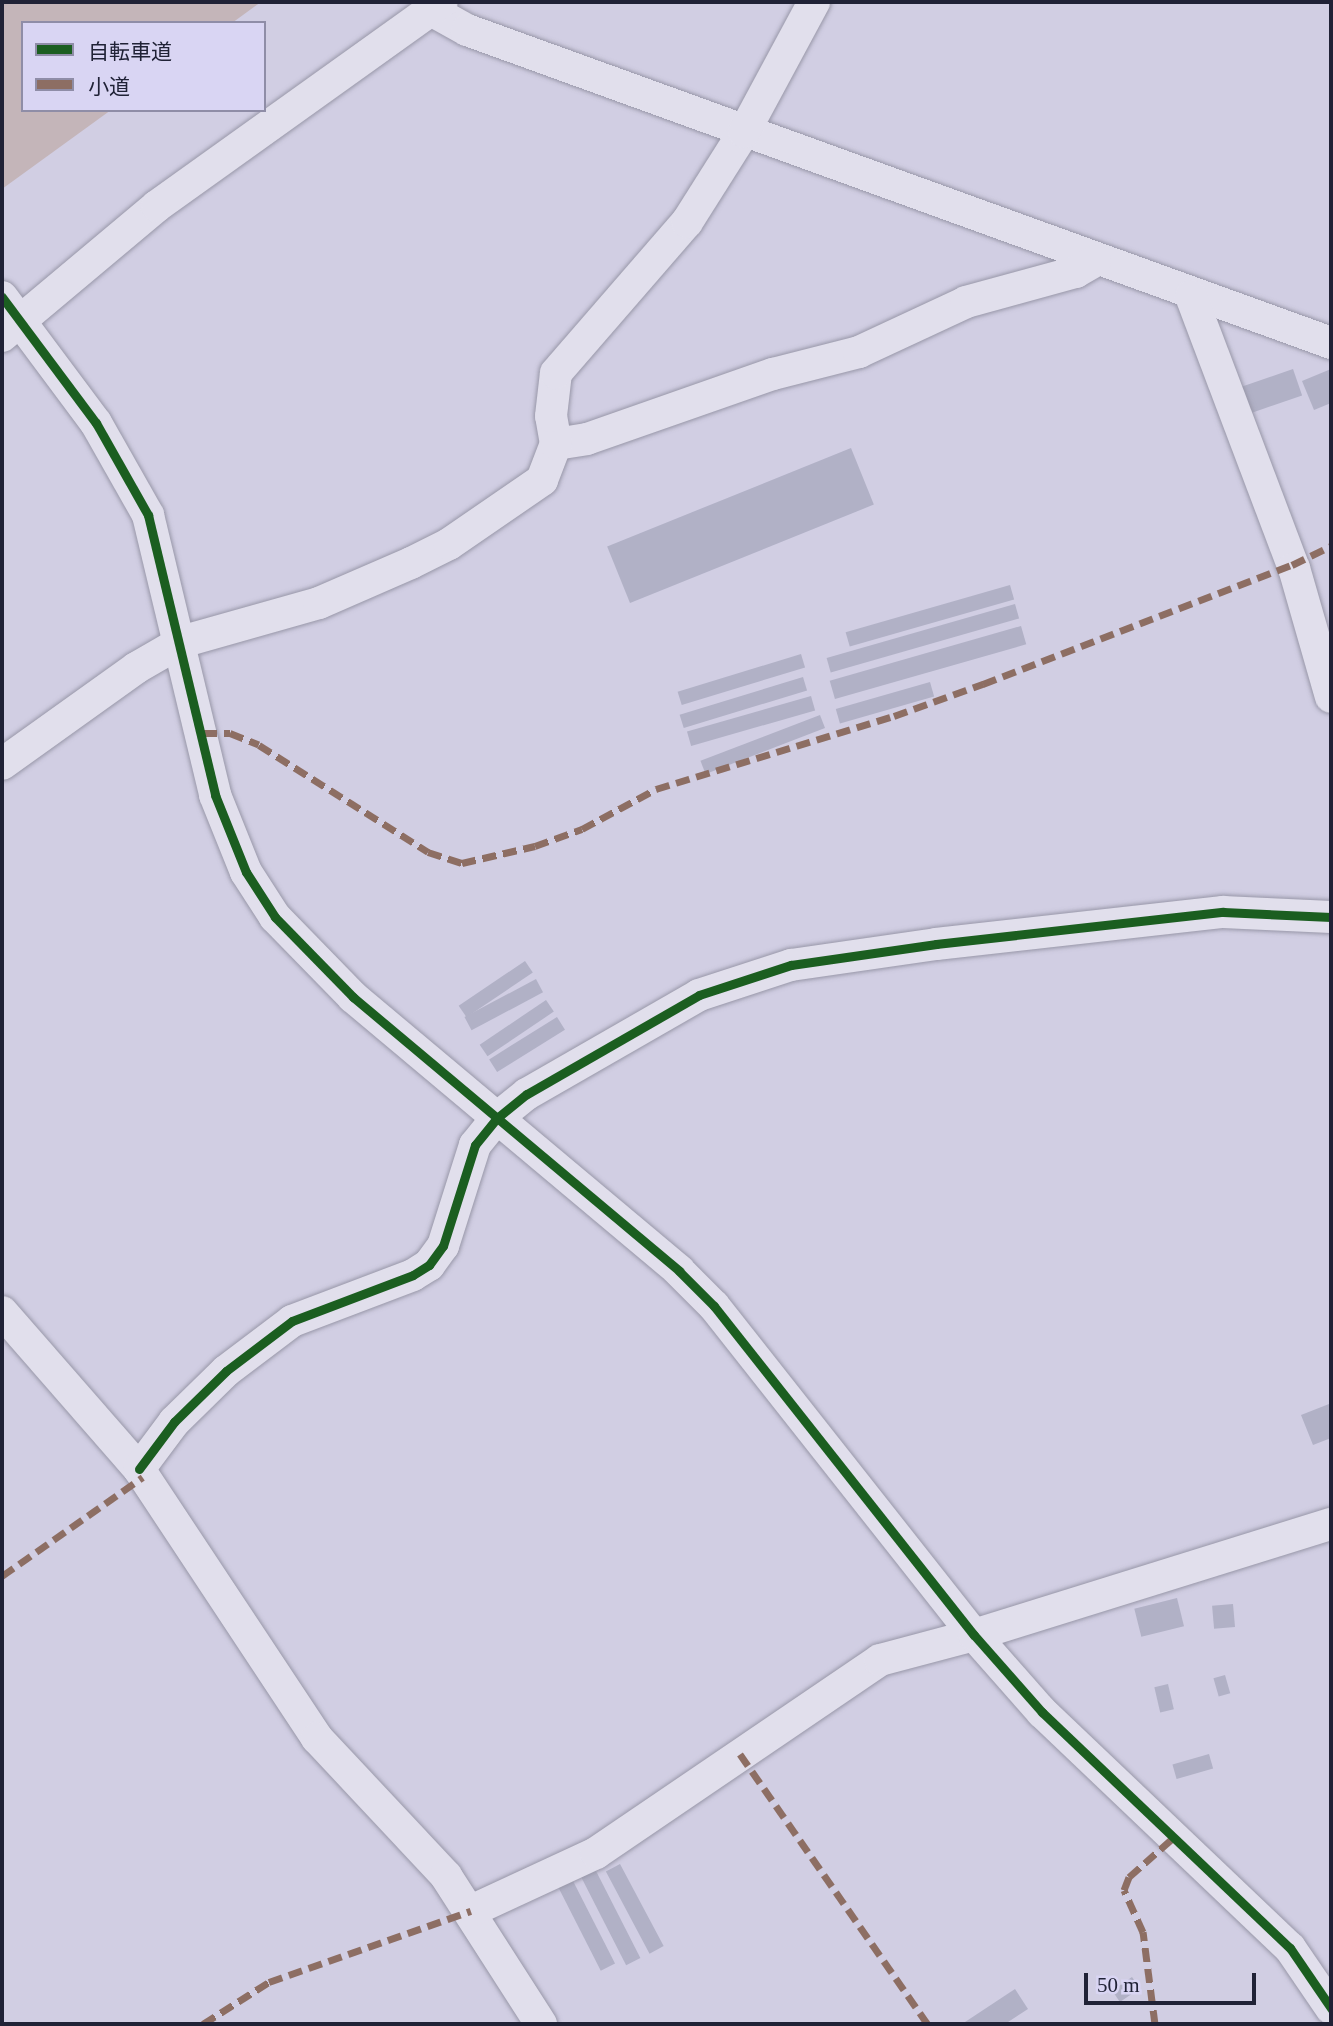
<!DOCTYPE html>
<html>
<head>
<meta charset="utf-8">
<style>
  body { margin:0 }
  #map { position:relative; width:1333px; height:2026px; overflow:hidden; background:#d1cee3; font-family:"Times New Roman","Noto Sans JP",serif }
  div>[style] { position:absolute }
  .water>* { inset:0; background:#c4b5b9 }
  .building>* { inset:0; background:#b1b1c6; transform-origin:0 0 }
  .roads { filter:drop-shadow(0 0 2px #9897a8) drop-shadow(0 0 2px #9897a8) }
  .minor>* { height:32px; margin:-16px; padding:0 16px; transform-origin:16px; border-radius:16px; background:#e1dfec }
  .quiet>* { height:7px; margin-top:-3.5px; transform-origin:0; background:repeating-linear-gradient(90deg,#8d6e63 0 14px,transparent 0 21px) }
  .cycleway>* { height:9px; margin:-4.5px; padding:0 4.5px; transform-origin:4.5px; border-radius:4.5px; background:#1b5e20 }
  span { translate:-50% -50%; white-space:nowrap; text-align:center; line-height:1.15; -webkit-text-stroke:7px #d9d5f3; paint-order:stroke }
  .frame { position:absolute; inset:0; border:4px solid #202236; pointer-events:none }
  .legend { position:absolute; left:21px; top:21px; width:245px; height:91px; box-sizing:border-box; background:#d9d5f3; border:2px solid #8f8da7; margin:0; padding:9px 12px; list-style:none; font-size:21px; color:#202236 }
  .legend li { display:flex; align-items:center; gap:14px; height:35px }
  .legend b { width:35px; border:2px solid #8f8da7 }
  .scale { position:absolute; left:1084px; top:1973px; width:172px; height:32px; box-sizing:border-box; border:4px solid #202236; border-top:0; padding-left:9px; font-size:21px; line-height:24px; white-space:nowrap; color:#202236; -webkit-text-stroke:5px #d9d5f3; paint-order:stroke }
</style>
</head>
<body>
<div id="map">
  <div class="water">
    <div style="clip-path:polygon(2px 2px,261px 2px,232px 23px,23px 23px,23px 110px,111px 110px,2px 189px)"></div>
  </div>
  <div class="building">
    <div style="left:1293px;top:369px;width:28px;height:59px;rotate:71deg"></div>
    <div style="clip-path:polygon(1331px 369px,1331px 403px,1314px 410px,1302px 381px)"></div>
    <div style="left:851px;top:448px;width:61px;height:263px;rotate:68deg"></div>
    <div style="left:1010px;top:585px;width:15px;height:171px;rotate:74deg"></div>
    <div style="left:1015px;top:604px;width:15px;height:196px;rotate:74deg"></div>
    <div style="left:1021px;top:626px;width:19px;height:199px;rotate:74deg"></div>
    <div style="left:801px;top:654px;width:14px;height:129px;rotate:73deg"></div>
    <div style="left:803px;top:677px;width:14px;height:129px;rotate:73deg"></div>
    <div style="left:930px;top:682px;width:15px;height:98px;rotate:74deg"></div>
    <div style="left:811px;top:696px;width:15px;height:129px;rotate:74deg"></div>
    <div style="left:820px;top:715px;width:14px;height:128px;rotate:69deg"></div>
    <div style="left:525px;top:961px;width:14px;height:80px;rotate:56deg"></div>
    <div style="left:536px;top:979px;width:15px;height:81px;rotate:62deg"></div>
    <div style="left:546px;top:1000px;width:14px;height:80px;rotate:56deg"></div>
    <div style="left:557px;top:1017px;width:15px;height:80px;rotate:58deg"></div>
    <div style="clip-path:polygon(1329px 1404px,1331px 1438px,1313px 1445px,1301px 1415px)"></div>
    <div style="left:1177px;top:1598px;width:29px;height:44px;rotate:76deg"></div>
    <div style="left:1233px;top:1604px;width:23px;height:21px;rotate:85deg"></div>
    <div style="left:1225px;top:1675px;width:19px;height:12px;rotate:74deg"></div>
    <div style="left:1168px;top:1684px;width:26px;height:14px;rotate:77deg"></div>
    <div style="left:1209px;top:1754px;width:15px;height:38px;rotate:74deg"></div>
    <div style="left:620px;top:1864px;width:93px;height:16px;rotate:62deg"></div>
    <div style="left:595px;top:1869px;width:100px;height:16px;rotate:63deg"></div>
    <div style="left:571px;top:1877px;width:97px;height:16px;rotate:63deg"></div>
    <div style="left:1132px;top:1977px;width:14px;height:24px;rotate:56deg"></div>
    <div style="clip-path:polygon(1015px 1989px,1028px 2009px,1005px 2024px,962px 2024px)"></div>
  </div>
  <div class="roads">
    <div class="minor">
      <div style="left:431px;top:10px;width:41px;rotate:29.1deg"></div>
      <div style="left:467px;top:30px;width:919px;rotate:19.91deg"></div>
      <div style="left:1191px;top:296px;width:291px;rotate:69.3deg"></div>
      <div style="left:1294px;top:568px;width:134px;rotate:74deg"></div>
      <div style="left:2px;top:297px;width:157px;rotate:53.3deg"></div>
      <div style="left:96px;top:423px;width:106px;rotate:60.5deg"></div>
      <div style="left:148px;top:515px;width:288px;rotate:76.5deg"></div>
      <div style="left:215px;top:795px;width:83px;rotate:68.1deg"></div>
      <div style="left:246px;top:872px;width:54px;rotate:57.2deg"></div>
      <div style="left:275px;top:917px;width:112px;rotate:45.7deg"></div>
      <div style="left:353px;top:997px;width:426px;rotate:40deg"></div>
      <div style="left:679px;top:1271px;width:49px;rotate:45deg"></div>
      <div style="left:714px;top:1306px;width:419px;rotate:51.7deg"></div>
      <div style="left:974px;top:1635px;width:103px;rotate:48.6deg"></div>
      <div style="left:1042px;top:1712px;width:342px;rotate:43.6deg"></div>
      <div style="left:1290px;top:1948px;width:73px;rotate:55.7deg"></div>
      <div style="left:2px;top:336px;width:202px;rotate:-40deg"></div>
      <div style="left:157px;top:206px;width:350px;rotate:-35.6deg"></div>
      <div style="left:556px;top:444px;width:31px;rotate:-9deg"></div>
      <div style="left:587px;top:439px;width:197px;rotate:-19.3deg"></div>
      <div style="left:773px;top:374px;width:89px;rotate:-14.3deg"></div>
      <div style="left:859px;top:352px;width:118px;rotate:-25deg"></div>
      <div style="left:966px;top:302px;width:114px;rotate:-15.3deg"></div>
      <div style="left:1076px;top:272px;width:22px;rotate:-30deg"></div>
      <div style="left:2px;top:764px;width:165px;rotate:-35.6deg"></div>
      <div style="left:136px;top:668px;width:52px;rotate:-30deg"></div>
      <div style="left:181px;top:642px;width:143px;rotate:-15.8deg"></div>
      <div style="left:319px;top:603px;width:100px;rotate:-23.5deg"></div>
      <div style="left:411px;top:563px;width:42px;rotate:-26.6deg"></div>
      <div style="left:449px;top:544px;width:113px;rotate:-34.5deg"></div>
      <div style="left:542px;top:480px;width:39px;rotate:-69deg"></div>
      <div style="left:556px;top:444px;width:28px;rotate:-100deg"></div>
      <div style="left:551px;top:416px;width:43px;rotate:-83.4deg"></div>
      <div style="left:556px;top:373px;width:200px;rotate:-49.1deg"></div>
      <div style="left:687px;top:222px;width:107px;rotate:-57.7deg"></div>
      <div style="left:744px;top:132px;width:148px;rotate:-61.7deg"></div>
      <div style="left:2px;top:1312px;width:208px;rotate:48.9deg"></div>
      <div style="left:139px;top:1469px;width:323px;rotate:56.5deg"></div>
      <div style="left:317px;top:1738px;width:189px;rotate:46.9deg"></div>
      <div style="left:446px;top:1876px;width:176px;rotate:57.3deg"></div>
      <div style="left:139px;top:1469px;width:59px;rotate:-53.3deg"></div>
      <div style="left:174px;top:1422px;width:73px;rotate:-44.4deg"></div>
      <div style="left:226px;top:1371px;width:83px;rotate:-37.1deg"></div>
      <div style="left:292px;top:1321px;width:129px;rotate:-20.8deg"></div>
      <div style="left:413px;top:1275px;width:19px;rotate:-32deg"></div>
      <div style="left:429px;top:1265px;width:24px;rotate:-54deg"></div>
      <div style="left:443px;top:1246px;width:106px;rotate:-72.4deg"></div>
      <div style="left:475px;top:1145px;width:35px;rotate:-51deg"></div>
      <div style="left:497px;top:1118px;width:38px;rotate:-39deg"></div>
      <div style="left:527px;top:1094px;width:198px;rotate:-29.9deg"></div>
      <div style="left:699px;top:995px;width:97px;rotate:-18.1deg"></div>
      <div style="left:791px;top:965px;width:147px;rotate:-8.2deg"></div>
      <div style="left:936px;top:944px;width:289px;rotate:-6.4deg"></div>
      <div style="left:1223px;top:912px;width:108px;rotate:2.7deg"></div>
      <div style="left:471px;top:1911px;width:138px;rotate:-24.9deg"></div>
      <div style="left:596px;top:1853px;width:343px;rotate:-34.2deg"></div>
      <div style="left:880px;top:1660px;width:97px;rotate:-14.9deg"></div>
      <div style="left:974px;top:1635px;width:374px;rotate:-17.3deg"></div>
    </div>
  </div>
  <div class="quiet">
    <div style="left:203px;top:733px;width:27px"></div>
    <div style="left:230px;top:733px;width:31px;rotate:22deg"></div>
    <div style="left:259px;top:745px;width:200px;rotate:32.3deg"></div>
    <div style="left:428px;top:852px;width:36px;rotate:18deg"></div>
    <div style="left:462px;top:863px;width:75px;rotate:-13.1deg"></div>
    <div style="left:535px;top:846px;width:50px;rotate:-19.9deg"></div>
    <div style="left:582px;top:829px;width:84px;rotate:-28.4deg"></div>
    <div style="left:656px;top:789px;width:249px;rotate:-17.1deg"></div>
    <div style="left:894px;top:716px;width:95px;rotate:-19.8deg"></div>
    <div style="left:983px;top:684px;width:331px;rotate:-21.1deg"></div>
    <div style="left:1292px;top:565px;width:43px;rotate:-26deg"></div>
    <div style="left:2px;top:1576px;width:172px;rotate:-35.1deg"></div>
    <div style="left:740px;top:1754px;width:329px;rotate:55.2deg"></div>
    <div style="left:203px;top:2024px;width:78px;rotate:-32.5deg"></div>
    <div style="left:269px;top:1982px;width:214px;rotate:-19.4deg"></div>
    <div style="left:1155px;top:2024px;width:93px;rotate:-97.4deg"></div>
    <div style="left:1143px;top:1932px;width:46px;rotate:-114.3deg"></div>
    <div style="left:1124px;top:1890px;width:14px;rotate:-69deg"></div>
    <div style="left:1129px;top:1877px;width:59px;rotate:-41.6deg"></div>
  </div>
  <div class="cycleway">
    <div style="left:2px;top:297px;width:157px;rotate:53.3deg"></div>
    <div style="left:96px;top:423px;width:106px;rotate:60.5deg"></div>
    <div style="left:148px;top:515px;width:288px;rotate:76.5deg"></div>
    <div style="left:215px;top:795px;width:83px;rotate:68.1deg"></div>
    <div style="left:246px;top:872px;width:54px;rotate:57.2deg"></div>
    <div style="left:275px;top:917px;width:112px;rotate:45.7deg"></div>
    <div style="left:353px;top:997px;width:426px;rotate:40deg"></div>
    <div style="left:679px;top:1271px;width:49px;rotate:45deg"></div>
    <div style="left:714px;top:1306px;width:419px;rotate:51.7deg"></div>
    <div style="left:974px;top:1635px;width:103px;rotate:48.6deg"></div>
    <div style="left:1042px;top:1712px;width:342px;rotate:43.6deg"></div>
    <div style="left:1290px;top:1948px;width:73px;rotate:55.7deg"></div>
    <div style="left:139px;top:1469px;width:59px;rotate:-53.3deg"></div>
    <div style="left:174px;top:1422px;width:73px;rotate:-44.4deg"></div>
    <div style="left:226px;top:1371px;width:83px;rotate:-37.1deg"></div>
    <div style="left:292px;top:1321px;width:129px;rotate:-20.8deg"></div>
    <div style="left:413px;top:1275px;width:19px;rotate:-32deg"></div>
    <div style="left:429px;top:1265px;width:24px;rotate:-54deg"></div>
    <div style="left:443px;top:1246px;width:106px;rotate:-72.4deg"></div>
    <div style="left:475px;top:1145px;width:35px;rotate:-51deg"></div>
    <div style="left:497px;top:1118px;width:38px;rotate:-39deg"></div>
    <div style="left:527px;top:1094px;width:198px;rotate:-29.9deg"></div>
    <div style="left:699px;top:995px;width:97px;rotate:-18.1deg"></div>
    <div style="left:791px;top:965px;width:147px;rotate:-8.2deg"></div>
    <div style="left:936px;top:944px;width:289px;rotate:-6.4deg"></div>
    <div style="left:1223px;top:912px;width:108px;rotate:2.7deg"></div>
  </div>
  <div class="frame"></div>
  <ul class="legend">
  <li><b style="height:9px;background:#1b5e20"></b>自転車道</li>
  <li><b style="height:9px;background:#8d6e63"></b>小道</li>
  </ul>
  <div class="scale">50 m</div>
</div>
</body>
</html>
